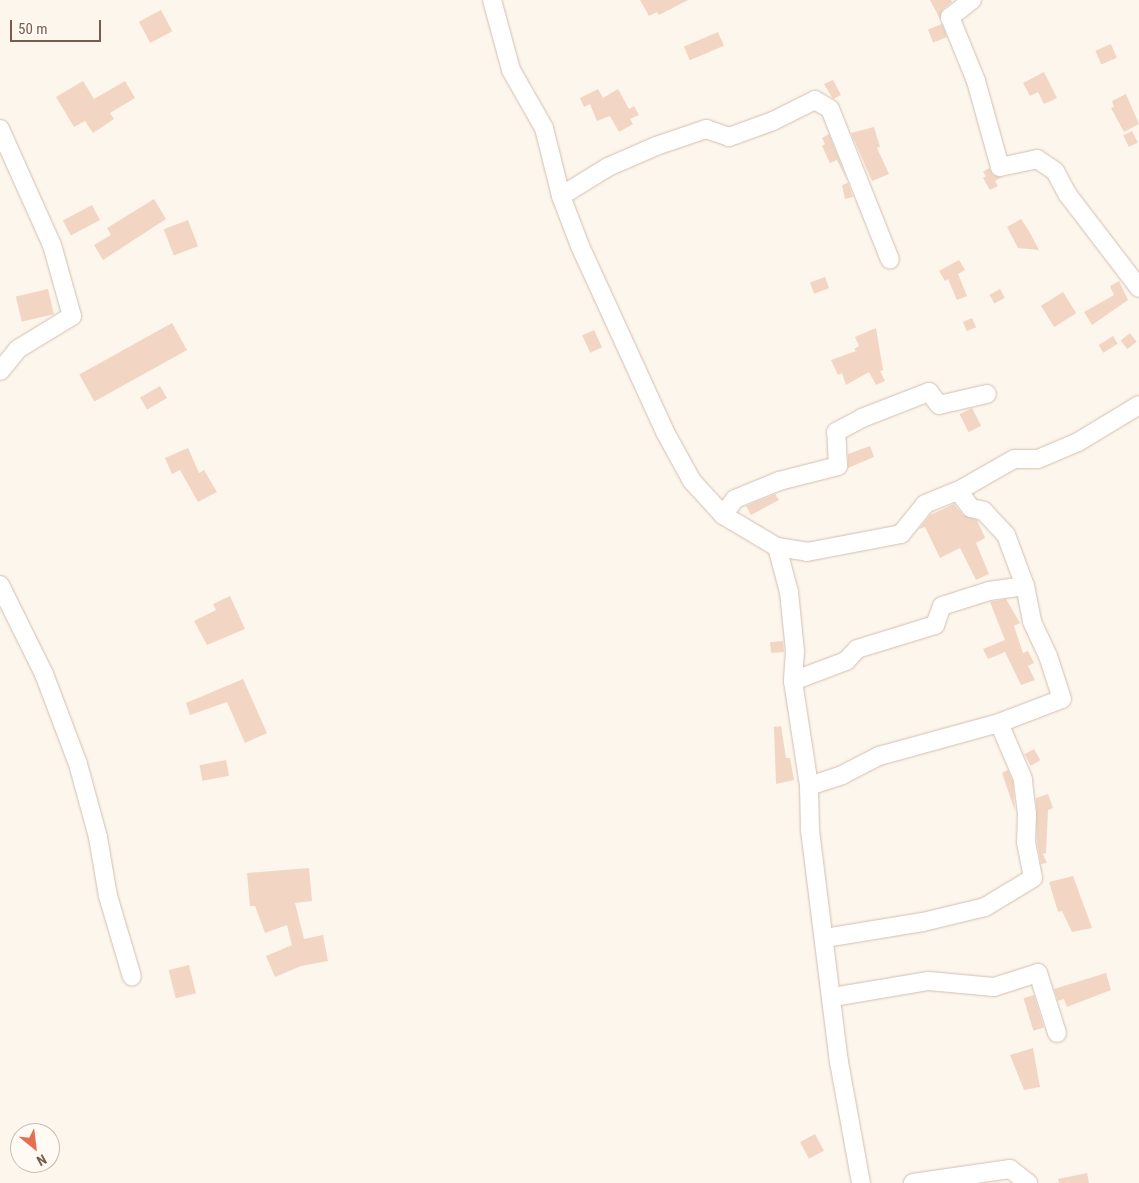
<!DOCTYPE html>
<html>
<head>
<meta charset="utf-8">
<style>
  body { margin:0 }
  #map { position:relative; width:1139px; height:1183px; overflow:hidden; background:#fdf6ec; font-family:"Roboto Condensed",sans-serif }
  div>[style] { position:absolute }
  .building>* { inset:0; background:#f3d5c3; transform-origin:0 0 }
  .roads { filter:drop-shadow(0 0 1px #d1beb0) drop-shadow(0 0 1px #d1beb0) }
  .minor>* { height:18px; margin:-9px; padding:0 9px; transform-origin:9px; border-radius:9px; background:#fff }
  span { translate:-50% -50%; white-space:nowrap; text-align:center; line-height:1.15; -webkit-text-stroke:5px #fffaf3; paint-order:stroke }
  .north { position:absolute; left:10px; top:1123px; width:50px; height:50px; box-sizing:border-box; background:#fffaf3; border:1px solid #cabbb1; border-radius:50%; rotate:151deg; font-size:14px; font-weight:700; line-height:20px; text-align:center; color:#7a5c4d }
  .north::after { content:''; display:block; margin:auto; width:18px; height:22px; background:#e76f51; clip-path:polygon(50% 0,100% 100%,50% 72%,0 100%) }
  .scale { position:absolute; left:10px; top:20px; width:91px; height:22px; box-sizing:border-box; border:2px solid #7a5c4d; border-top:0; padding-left:6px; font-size:15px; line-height:18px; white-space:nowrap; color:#7a5c4d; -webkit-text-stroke:4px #fffaf3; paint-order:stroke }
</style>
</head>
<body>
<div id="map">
  <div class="building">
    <div style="clip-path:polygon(640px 0,688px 0,659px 15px,657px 12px,649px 16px)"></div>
    <div style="clip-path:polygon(930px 0,951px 0,952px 2px,943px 9px,940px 19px)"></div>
    <div style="left:161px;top:10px;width:24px;height:25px;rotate:62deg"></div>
    <div style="left:942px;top:24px;width:14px;height:15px;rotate:69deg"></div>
    <div style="left:718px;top:32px;width:15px;height:37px;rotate:67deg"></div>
    <div style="left:1111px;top:44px;width:15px;height:17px;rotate:67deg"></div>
    <div style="clip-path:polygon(1044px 72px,1057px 98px,1044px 104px,1038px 92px,1030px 96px,1023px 83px)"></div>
    <div style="clip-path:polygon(833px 80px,841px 95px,833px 99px,824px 84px)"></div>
    <div style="clip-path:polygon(83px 81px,94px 99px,125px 81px,135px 98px,110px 113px,114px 119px,93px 133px,85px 121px,74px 127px,56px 97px)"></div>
    <div style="clip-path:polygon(598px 89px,603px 98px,618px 89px,629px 109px,634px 106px,639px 115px,630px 119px,633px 124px,619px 132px,610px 116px,597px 121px,590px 104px,584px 107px,580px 98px)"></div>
    <div style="clip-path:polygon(1126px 94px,1139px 124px,1124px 132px,1111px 108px,1114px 107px,1112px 101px)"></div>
    <div style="clip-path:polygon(874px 127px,880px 147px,877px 148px,889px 174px,872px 181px,851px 133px)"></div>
    <div style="left:1132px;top:131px;width:13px;height:10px;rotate:63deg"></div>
    <div style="clip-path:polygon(829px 134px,847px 180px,837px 160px,830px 163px,822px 146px,825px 144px,822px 138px)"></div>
    <div style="clip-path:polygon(989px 168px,993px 175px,1002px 177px,995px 181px,998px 186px,990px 190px,983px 178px,986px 176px,983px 172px)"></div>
    <div style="clip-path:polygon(848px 183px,853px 197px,845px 199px,842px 185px)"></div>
    <div style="clip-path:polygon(154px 199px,166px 219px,103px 260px,94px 245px,111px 235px,107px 228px)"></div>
    <div style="left:92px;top:205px;width:17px;height:33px;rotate:62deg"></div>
    <div style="clip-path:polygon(1021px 219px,1029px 231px,1039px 250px,1018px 248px,1007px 227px)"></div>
    <div style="left:188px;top:220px;width:28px;height:26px;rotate:69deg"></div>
    <div style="clip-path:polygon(959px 260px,965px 270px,958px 274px,967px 296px,957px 300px,948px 279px,945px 281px,939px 271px)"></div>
    <div style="left:825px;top:277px;width:12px;height:16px;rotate:70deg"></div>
    <div style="clip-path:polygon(1119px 281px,1128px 300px,1092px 325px,1084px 312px,1114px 295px,1110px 286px)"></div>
    <div style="left:48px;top:289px;width:26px;height:33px;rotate:77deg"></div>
    <div style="left:1000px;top:289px;width:10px;height:12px;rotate:61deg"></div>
    <div style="left:1063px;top:292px;width:25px;height:26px;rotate:58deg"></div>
    <div style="left:972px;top:318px;width:10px;height:10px;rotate:66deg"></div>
    <div style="left:172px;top:323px;width:31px;height:106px;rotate:61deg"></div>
    <div style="clip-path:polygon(876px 328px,883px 370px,880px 371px,885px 381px,876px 385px,869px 372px,846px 385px,842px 373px,838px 375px,831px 360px,856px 351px,854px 349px,859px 346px,855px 337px)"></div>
    <div style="left:594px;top:330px;width:19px;height:13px;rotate:65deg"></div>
    <div style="left:1130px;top:333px;width:11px;height:12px;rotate:52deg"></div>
    <div style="left:1113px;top:336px;width:9px;height:17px;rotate:58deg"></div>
    <div style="left:160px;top:386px;width:14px;height:23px;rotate:60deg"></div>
    <div style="left:972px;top:408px;width:20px;height:14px;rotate:63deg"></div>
    <div style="clip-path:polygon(870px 446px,874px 457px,848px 468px,848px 454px)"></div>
    <div style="clip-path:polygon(188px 448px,199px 473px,204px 470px,217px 492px,198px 502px,180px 470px,172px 474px,165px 458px)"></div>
    <div style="clip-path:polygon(775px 494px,779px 500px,751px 515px,746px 506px)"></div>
    <div style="clip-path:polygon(954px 504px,963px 515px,977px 520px,985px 538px,976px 543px,989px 574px,976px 580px,960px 548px,940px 558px,925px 527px,919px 529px,930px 515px)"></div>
    <div style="clip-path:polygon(230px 596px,245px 629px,207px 645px,194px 621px,216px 610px,213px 604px)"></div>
    <div style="clip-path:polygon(1006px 599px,1020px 623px,1014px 626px,1023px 653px,1028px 651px,1034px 663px,1028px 666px,1035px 680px,1021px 685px,1005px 652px,988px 659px,983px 649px,1005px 640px,990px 602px)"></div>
    <div style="left:783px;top:641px;width:11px;height:13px;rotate:85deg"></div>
    <div style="clip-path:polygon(243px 679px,267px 733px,245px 743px,227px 702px,190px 715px,186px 703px)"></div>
    <div style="clip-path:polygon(781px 726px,786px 758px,790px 758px,794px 780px,776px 784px,774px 727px)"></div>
    <div style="left:1034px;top:749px;width:13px;height:11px;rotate:61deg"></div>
    <div style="left:226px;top:760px;width:16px;height:27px;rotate:79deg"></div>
    <div style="clip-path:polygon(1008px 770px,1013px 782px,1015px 811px,1002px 773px)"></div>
    <div style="clip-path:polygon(1048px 794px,1053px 808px,1048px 810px,1046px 853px,1043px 854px,1047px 863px,1041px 864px,1037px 842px,1036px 798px)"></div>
    <div style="clip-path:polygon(309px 868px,312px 901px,295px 903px,304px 939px,323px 935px,328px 961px,301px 966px,275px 977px,266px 956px,292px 945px,287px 925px,265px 933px,255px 906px,250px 906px,247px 873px)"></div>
    <div style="clip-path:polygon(1073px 876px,1092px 928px,1072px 932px,1062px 911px,1058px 912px,1049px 882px)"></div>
    <div style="left:189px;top:965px;width:29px;height:21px;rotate:76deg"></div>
    <div style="clip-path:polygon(1106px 973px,1111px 990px,1067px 1007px,1064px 999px,1058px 1001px,1054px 989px)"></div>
    <div style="left:1034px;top:995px;width:34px;height:11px;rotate:73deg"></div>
    <div style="clip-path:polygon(1033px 1048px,1040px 1087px,1024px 1090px,1010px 1055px)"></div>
    <div style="left:815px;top:1134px;width:19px;height:17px;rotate:62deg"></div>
    <div style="clip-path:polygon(1087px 1173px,1089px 1183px,1059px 1183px,1058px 1179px)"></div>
  </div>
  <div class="roads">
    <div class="minor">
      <div style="left:492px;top:0;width:73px;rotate:74.8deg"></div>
      <div style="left:511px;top:70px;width:67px;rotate:60.4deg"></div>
      <div style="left:544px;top:128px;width:70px;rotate:76deg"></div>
      <div style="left:561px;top:196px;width:53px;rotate:69.2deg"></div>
      <div style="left:580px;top:246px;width:205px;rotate:65.4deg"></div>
      <div style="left:665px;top:432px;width:56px;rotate:61.1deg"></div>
      <div style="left:692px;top:481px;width:46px;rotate:47.6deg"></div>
      <div style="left:723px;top:515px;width:63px;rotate:30.7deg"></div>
      <div style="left:777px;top:547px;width:47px;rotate:75.1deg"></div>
      <div style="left:789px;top:592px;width:59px;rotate:84.2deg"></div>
      <div style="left:795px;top:651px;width:30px;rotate:94deg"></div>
      <div style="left:793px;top:681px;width:106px;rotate:81.3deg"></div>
      <div style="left:809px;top:786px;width:44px;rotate:88.7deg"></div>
      <div style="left:810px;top:830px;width:234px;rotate:82.9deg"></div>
      <div style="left:839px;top:1062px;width:123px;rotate:79.7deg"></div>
      <div style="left:972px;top:0;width:28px;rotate:142deg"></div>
      <div style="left:950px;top:17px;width:69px;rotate:67.9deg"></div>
      <div style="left:976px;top:81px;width:89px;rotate:74.4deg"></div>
      <div style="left:1000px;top:167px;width:38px;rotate:-12deg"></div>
      <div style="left:1037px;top:159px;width:22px;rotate:34deg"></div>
      <div style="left:1055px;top:171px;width:27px;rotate:62deg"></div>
      <div style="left:1068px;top:195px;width:117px;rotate:52.6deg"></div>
      <div style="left:0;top:129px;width:127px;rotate:65.9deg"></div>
      <div style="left:52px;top:245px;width:74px;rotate:74.3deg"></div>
      <div style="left:72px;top:316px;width:63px;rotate:148.6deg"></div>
      <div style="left:18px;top:349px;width:28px;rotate:129deg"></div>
      <div style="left:561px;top:196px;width:55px;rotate:-31.7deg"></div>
      <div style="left:608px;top:167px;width:52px;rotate:-23.6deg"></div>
      <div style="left:656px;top:146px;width:53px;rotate:-18.8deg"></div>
      <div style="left:706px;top:129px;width:24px;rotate:19deg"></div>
      <div style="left:729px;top:137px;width:47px;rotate:-20deg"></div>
      <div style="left:773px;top:121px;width:47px;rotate:-26.6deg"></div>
      <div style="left:815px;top:100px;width:17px;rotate:31deg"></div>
      <div style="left:830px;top:109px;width:162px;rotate:68.3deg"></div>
      <div style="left:723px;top:515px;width:20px;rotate:-53deg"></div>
      <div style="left:735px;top:499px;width:48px;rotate:-22.2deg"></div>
      <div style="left:779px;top:481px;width:61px;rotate:-14.3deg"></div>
      <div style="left:838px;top:466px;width:34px;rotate:-93deg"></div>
      <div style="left:836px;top:432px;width:30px;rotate:-28deg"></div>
      <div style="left:862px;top:418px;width:72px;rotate:-21.2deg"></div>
      <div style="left:929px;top:392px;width:16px;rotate:52deg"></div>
      <div style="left:939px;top:405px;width:49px;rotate:-12.9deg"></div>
      <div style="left:777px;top:547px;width:30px;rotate:9deg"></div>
      <div style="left:807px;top:552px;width:96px;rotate:-10.8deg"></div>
      <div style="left:901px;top:534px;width:38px;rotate:-51deg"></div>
      <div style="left:925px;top:504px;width:35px;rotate:-22deg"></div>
      <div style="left:958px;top:491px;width:64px;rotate:-29.7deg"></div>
      <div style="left:1014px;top:459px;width:24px"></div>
      <div style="left:1038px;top:459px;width:43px;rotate:-23deg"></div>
      <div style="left:1078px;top:442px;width:71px;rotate:-31.2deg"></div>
      <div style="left:0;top:585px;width:99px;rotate:63.7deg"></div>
      <div style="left:44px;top:674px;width:96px;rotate:69.3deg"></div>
      <div style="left:78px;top:764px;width:76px;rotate:74.7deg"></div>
      <div style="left:98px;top:837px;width:60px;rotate:80.4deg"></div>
      <div style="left:108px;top:896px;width:84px;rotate:73.5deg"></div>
      <div style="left:793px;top:681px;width:57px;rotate:-20.7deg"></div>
      <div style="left:846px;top:661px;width:16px;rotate:-47deg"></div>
      <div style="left:857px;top:649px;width:82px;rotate:-17.1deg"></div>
      <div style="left:935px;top:625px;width:20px;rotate:-70deg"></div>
      <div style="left:942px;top:606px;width:49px;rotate:-17.7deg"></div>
      <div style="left:989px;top:591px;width:36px;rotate:-8deg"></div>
      <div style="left:809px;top:786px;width:35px;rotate:-18deg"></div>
      <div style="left:842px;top:775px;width:42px;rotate:-27.2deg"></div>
      <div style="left:879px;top:756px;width:124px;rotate:-15.4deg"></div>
      <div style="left:999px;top:723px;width:67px;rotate:-20.9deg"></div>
      <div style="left:1062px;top:699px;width:45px;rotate:-108deg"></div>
      <div style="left:1048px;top:656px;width:38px;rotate:-115deg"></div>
      <div style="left:1032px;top:621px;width:36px;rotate:-101deg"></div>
      <div style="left:1025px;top:586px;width:54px;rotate:-110.4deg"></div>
      <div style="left:1006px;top:535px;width:33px;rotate:-133deg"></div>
      <div style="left:984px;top:511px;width:13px;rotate:-167deg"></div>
      <div style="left:971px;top:508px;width:21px;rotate:-127deg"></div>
      <div style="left:825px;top:938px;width:99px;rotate:-9.3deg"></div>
      <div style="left:923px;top:922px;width:64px;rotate:-13.6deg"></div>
      <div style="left:985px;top:907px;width:56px;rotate:-31.1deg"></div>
      <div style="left:1033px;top:878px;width:36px;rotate:-101deg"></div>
      <div style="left:1026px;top:843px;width:29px;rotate:-88deg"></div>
      <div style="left:1027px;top:814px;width:35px;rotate:-97deg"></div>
      <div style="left:1023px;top:779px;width:61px;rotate:-113.2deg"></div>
      <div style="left:833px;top:997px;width:97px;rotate:-9.5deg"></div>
      <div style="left:929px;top:981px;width:65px;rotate:5.3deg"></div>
      <div style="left:994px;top:987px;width:46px;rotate:-17.7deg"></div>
      <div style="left:1038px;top:973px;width:63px;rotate:72.4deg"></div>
      <div style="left:913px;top:1183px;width:98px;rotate:-8.2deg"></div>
      <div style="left:1010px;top:1169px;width:23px;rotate:38deg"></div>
    </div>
  </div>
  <div class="north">N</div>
  <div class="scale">50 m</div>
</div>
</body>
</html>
